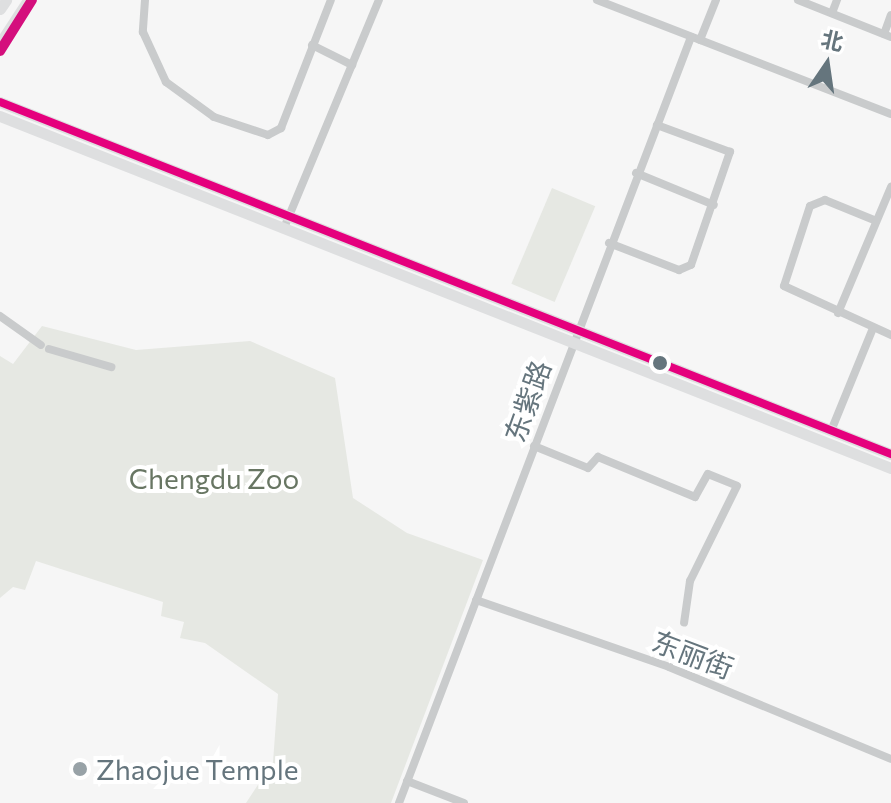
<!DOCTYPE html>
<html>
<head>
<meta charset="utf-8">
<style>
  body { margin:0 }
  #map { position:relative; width:891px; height:803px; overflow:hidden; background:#f6f6f6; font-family:Commissioner,"Noto Sans SC",sans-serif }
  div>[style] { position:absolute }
  .green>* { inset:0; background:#e6e8e3; transform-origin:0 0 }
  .minor>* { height:8px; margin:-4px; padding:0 4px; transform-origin:4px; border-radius:4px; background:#c9cbcc }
  .major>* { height:11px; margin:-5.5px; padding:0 5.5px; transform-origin:5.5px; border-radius:5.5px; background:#dedfe0 }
  .bus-1>* { height:8px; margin:-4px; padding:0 4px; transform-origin:4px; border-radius:4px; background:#e5007d }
  .metro-1>* { height:10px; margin:-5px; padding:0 5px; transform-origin:5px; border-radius:5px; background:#d40f7d }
  .dots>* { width:22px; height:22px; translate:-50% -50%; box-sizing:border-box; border:4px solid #fff; border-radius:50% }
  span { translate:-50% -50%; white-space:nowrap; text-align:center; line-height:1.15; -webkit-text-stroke:8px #fff; paint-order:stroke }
  .street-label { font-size:28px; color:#65757d }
  .park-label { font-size:28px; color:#687663 }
  .poi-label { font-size:28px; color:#65757d }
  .left { translate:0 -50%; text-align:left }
  .north { position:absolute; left:787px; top:24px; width:80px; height:80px; -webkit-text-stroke:6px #fff; paint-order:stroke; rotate:13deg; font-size:22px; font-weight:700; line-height:32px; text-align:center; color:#65757d }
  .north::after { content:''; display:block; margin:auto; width:28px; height:36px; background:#65757d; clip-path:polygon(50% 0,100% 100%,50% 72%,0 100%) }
</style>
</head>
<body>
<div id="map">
  <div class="green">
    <div style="left:552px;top:188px;width:47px;height:104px;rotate:23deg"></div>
    <div style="clip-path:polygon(42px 326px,136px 350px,250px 341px,335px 378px,353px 498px,407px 533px,483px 560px,391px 803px,246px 803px,273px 762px,278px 694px,205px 643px,180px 638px,184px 622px,161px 616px,163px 602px,36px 561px,25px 590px,13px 587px,0 598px,0 356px,13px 364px)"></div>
  </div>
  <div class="minor">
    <div style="left:145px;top:0;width:32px;rotate:94deg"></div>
    <div style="left:143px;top:32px;width:55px;rotate:65.3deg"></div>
    <div style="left:166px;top:82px;width:59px;rotate:36.1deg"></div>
    <div style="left:214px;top:117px;width:57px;rotate:18.4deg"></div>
    <div style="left:268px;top:135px;width:15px;rotate:-28deg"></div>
    <div style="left:281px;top:128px;width:137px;rotate:-68.7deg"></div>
    <div style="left:597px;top:0;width:315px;rotate:21.2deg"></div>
    <div style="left:798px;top:0;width:100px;rotate:21.7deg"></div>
    <div style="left:832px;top:13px;width:14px;rotate:-69deg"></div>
    <div style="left:884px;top:34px;width:20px;rotate:-70deg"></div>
    <div style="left:700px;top:40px;width:43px;rotate:-68.2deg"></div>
    <div style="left:312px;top:45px;width:45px;rotate:26.6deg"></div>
    <div style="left:636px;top:173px;width:84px;rotate:22.3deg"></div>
    <div style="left:874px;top:220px;width:53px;rotate:-157.8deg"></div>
    <div style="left:825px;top:200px;width:16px;rotate:158deg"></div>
    <div style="left:810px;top:206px;width:84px;rotate:108deg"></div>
    <div style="left:784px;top:286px;width:118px;rotate:24.6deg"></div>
    <div style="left:284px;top:228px;width:247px;rotate:-67.4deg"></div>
    <div style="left:609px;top:243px;width:75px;rotate:21.1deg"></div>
    <div style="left:679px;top:270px;width:13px;rotate:-23deg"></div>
    <div style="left:691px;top:265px;width:120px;rotate:-71deg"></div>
    <div style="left:730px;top:152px;width:78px;rotate:-159.7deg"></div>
    <div style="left:838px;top:313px;width:137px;rotate:-67.2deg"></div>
    <div style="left:0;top:316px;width:50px;rotate:35.3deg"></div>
    <div style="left:49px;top:349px;width:65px;rotate:16.2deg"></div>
    <div style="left:831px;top:431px;width:111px;rotate:-67.8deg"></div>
    <div style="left:534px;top:446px;width:58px;rotate:22.2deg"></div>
    <div style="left:588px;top:468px;width:15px;rotate:-48deg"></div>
    <div style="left:598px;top:457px;width:105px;rotate:22.4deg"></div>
    <div style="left:695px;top:497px;width:26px;rotate:-61deg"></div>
    <div style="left:708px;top:474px;width:31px;rotate:22deg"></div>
    <div style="left:737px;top:486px;width:106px;rotate:116.3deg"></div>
    <div style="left:690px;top:581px;width:42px;rotate:98.1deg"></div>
    <div style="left:476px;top:600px;width:204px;rotate:19.1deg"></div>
    <div style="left:669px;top:667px;width:240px;rotate:22.5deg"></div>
    <div style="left:407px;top:781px;width:61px;rotate:21.1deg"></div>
    <div style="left:399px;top:803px;width:820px;rotate:-69.13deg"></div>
  </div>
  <div class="major">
    <div style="left:0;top:9px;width:11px;rotate:-56deg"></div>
    <div style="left:0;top:43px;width:51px;rotate:-56.9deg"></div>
    <div style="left:0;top:102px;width:958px;rotate:21.56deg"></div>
    <div style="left:0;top:116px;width:958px;rotate:21.56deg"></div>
  </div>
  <div class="bus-1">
    <div style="left:0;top:102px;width:958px;rotate:21.56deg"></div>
  </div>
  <div class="metro-1">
    <div style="left:0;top:51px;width:60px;rotate:-57.9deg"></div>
  </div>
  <div class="dots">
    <div style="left:660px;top:363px;background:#65757d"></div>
    <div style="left:80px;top:769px;background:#98a2a7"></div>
  </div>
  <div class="street-label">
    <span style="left:527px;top:401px;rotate:-70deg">东紫路</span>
    <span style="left:693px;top:654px;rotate:21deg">东丽街</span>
  </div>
  <div class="park-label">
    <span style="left:214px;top:478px">Chengdu Zoo</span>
  </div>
  <div class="poi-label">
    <span class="left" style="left:96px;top:769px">Zhaojue Temple</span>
  </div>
  <div class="north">北</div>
</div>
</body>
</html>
